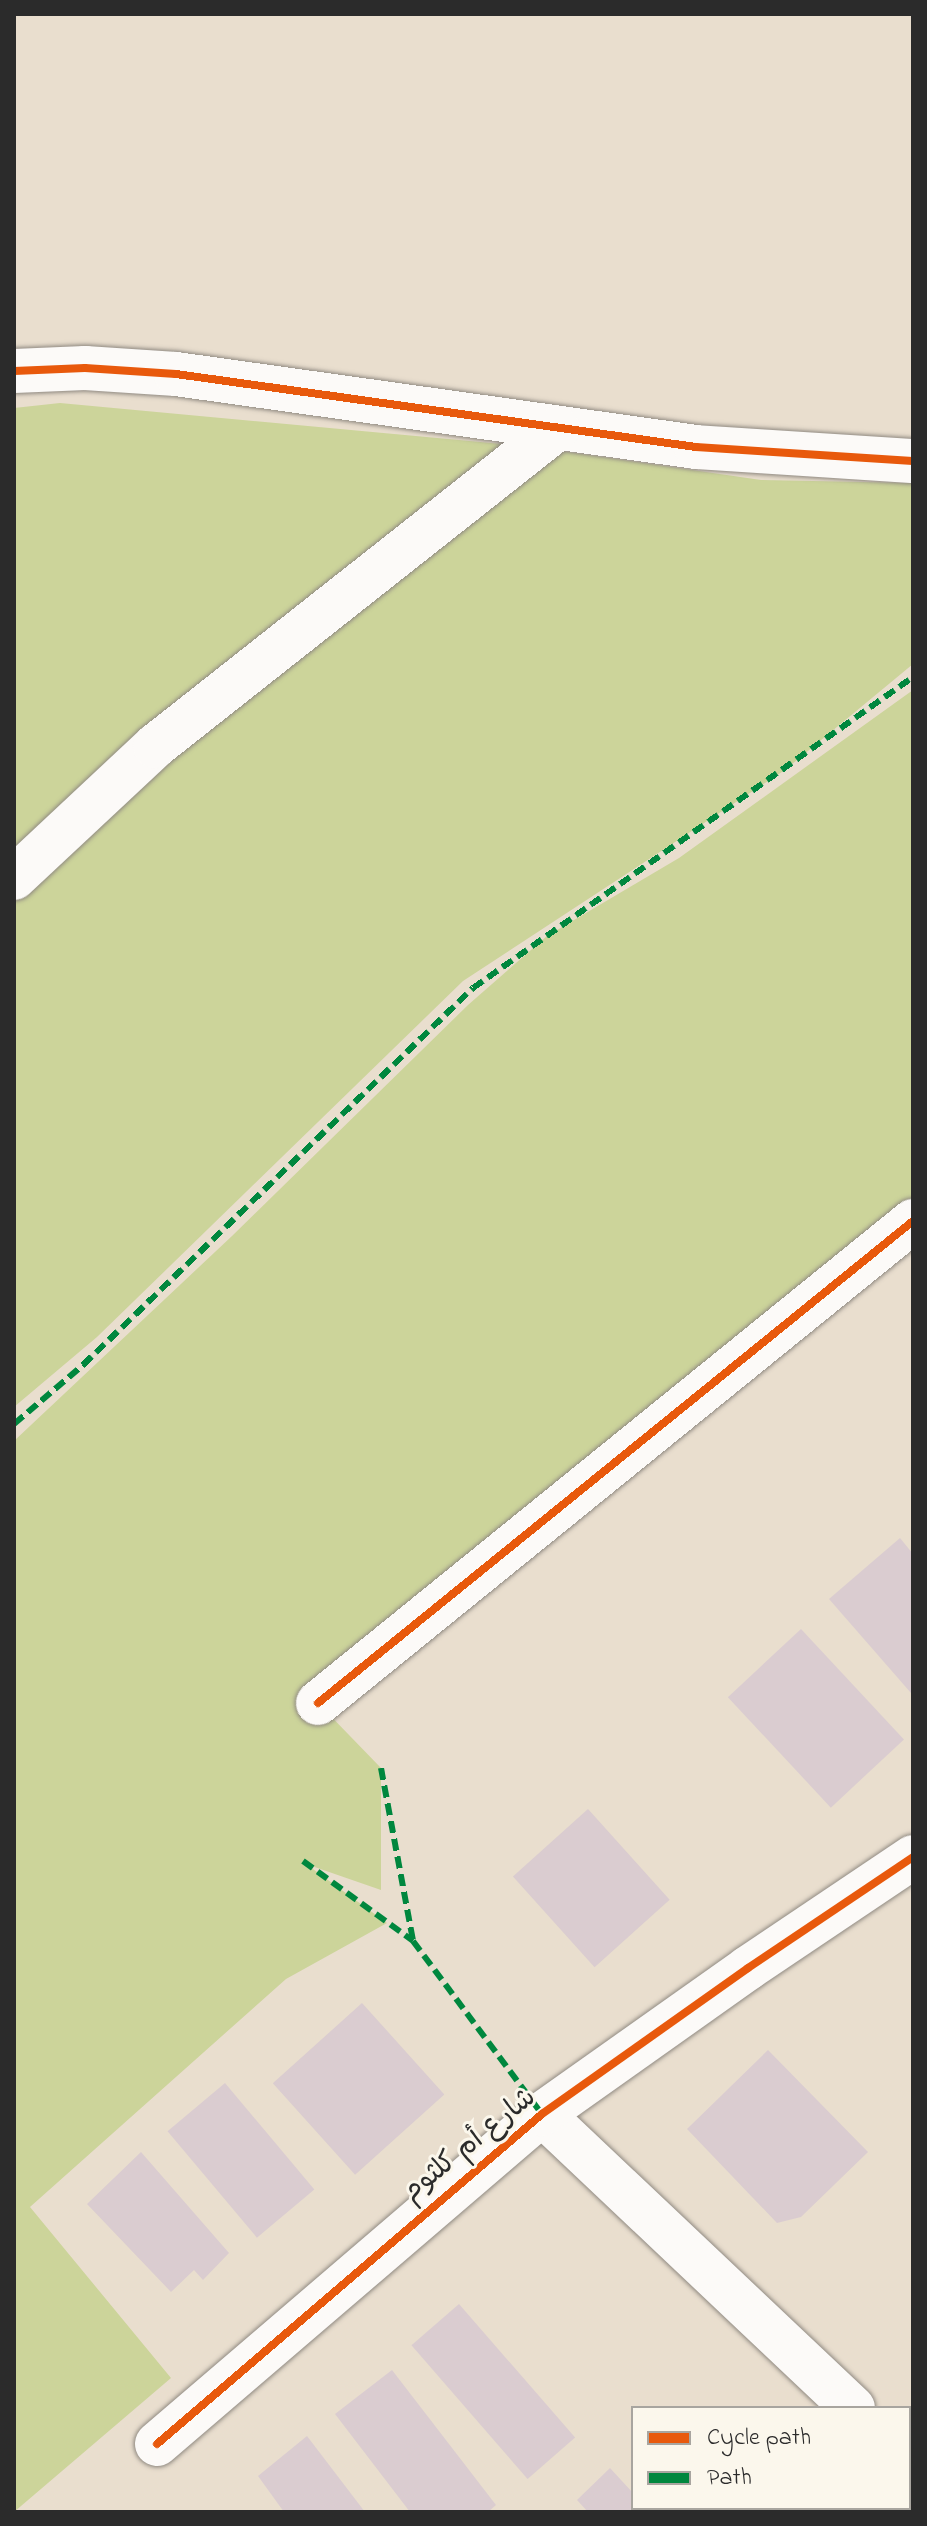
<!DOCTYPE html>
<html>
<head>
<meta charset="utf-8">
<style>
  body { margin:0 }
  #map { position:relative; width:927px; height:2526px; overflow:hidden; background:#e9dece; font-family:"Indie Flower","Playpen Sans Arabic",sans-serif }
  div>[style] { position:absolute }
  .green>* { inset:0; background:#ccd49a }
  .building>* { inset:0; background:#daccd0; transform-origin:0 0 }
  .roads { filter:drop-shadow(0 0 2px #908a82) drop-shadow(0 0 2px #908a82) }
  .minor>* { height:44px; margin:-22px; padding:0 22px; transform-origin:22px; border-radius:22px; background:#fcfaf8 }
  .quiet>* { height:6px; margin-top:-3px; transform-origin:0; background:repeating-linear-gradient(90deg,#00873e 0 12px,transparent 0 18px) }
  .cycleway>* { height:8px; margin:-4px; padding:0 4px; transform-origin:4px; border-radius:4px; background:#e8590c }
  span { translate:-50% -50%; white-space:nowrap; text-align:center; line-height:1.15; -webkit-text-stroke:6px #fbf7ec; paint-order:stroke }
  .street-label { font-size:28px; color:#2b2b2b }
  .frame { position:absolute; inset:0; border:16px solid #2b2b2b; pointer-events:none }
  .legend { position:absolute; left:631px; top:2406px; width:280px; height:104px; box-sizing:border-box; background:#fbf7ec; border:2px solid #a8a59f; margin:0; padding:10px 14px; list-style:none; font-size:24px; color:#2b2b2b }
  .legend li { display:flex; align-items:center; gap:16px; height:40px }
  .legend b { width:40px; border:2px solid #a8a59f }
</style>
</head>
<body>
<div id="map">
  <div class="green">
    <div style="clip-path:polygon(60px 403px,534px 447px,761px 480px,913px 483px,913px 664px,785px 770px,463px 981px,97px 1337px,14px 1407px,14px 408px)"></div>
    <div style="clip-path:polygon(913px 690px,913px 1203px,318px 1703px,381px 1768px,381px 1890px,306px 1864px,387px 1923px,286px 1979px,30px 2207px,171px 2378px,14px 2512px,14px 1441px,232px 1236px,468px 1005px,547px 936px,679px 858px)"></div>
  </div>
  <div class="building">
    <div style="clip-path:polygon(900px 1538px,913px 1554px,911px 1693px,829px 1599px)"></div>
    <div style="left:801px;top:1629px;width:151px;height:100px;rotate:47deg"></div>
    <div style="left:588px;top:1809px;width:122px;height:101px;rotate:48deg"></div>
    <div style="left:362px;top:2003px;width:123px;height:120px;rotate:48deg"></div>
    <div style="clip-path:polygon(768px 2050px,868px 2152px,801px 2217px,777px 2223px,687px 2129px)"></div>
    <div style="left:225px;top:2083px;width:139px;height:75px;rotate:50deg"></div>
    <div style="clip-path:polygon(141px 2152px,229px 2253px,203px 2280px,194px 2270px,171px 2292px,87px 2204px)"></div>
    <div style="left:459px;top:2304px;width:177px;height:63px;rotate:49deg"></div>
    <div style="clip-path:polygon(392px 2370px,496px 2505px,488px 2512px,410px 2512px,335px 2414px)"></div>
    <div style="clip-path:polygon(307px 2436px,365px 2512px,284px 2512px,258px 2476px)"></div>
    <div style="clip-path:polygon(610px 2468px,633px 2493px,633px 2508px,647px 2508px,651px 2512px,588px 2512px,577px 2500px)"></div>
  </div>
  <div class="roads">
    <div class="minor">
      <div style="left:14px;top:371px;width:71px;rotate:-2.4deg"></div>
      <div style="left:85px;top:368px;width:91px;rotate:3.8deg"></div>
      <div style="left:176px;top:374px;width:525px;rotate:7.99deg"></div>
      <div style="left:696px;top:447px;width:217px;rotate:3.7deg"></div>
      <div style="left:14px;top:878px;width:193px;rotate:-43.1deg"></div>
      <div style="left:155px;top:746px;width:513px;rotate:-38.28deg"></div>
      <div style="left:318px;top:1703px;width:766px;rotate:-39.01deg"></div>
      <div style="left:542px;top:2114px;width:428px;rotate:43.4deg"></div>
      <div style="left:157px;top:2444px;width:507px;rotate:-40.6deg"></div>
      <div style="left:542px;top:2114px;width:252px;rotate:-35.3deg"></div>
      <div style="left:748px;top:1968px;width:199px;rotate:-33.9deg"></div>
      <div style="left:909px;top:2461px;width:5px;rotate:37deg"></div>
    </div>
  </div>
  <div class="quiet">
    <div style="left:14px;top:1424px;width:91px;rotate:-40.5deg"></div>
    <div style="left:83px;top:1365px;width:542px;rotate:-44.03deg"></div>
    <div style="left:473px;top:988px;width:539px;rotate:-35.25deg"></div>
    <div style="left:381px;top:1768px;width:176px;rotate:79.5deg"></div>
    <div style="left:413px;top:1941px;width:216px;rotate:53.3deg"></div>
    <div style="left:303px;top:1861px;width:136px;rotate:36deg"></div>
  </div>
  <div class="cycleway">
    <div style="left:14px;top:371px;width:71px;rotate:-2.4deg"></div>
    <div style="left:85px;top:368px;width:91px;rotate:3.8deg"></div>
    <div style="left:176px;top:374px;width:525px;rotate:7.99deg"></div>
    <div style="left:696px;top:447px;width:217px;rotate:3.7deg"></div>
    <div style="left:318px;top:1703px;width:766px;rotate:-39.01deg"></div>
    <div style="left:157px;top:2444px;width:507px;rotate:-40.6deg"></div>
    <div style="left:542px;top:2114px;width:252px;rotate:-35.3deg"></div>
    <div style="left:748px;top:1968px;width:199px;rotate:-33.9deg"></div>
  </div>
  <div class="street-label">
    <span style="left:470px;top:2146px;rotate:-39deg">شارع أم كلثوم</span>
  </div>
  <div class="frame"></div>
  <ul class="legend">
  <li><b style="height:10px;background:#e8590c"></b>Cycle path</li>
  <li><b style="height:10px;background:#00873e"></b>Path</li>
  </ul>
</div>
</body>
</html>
